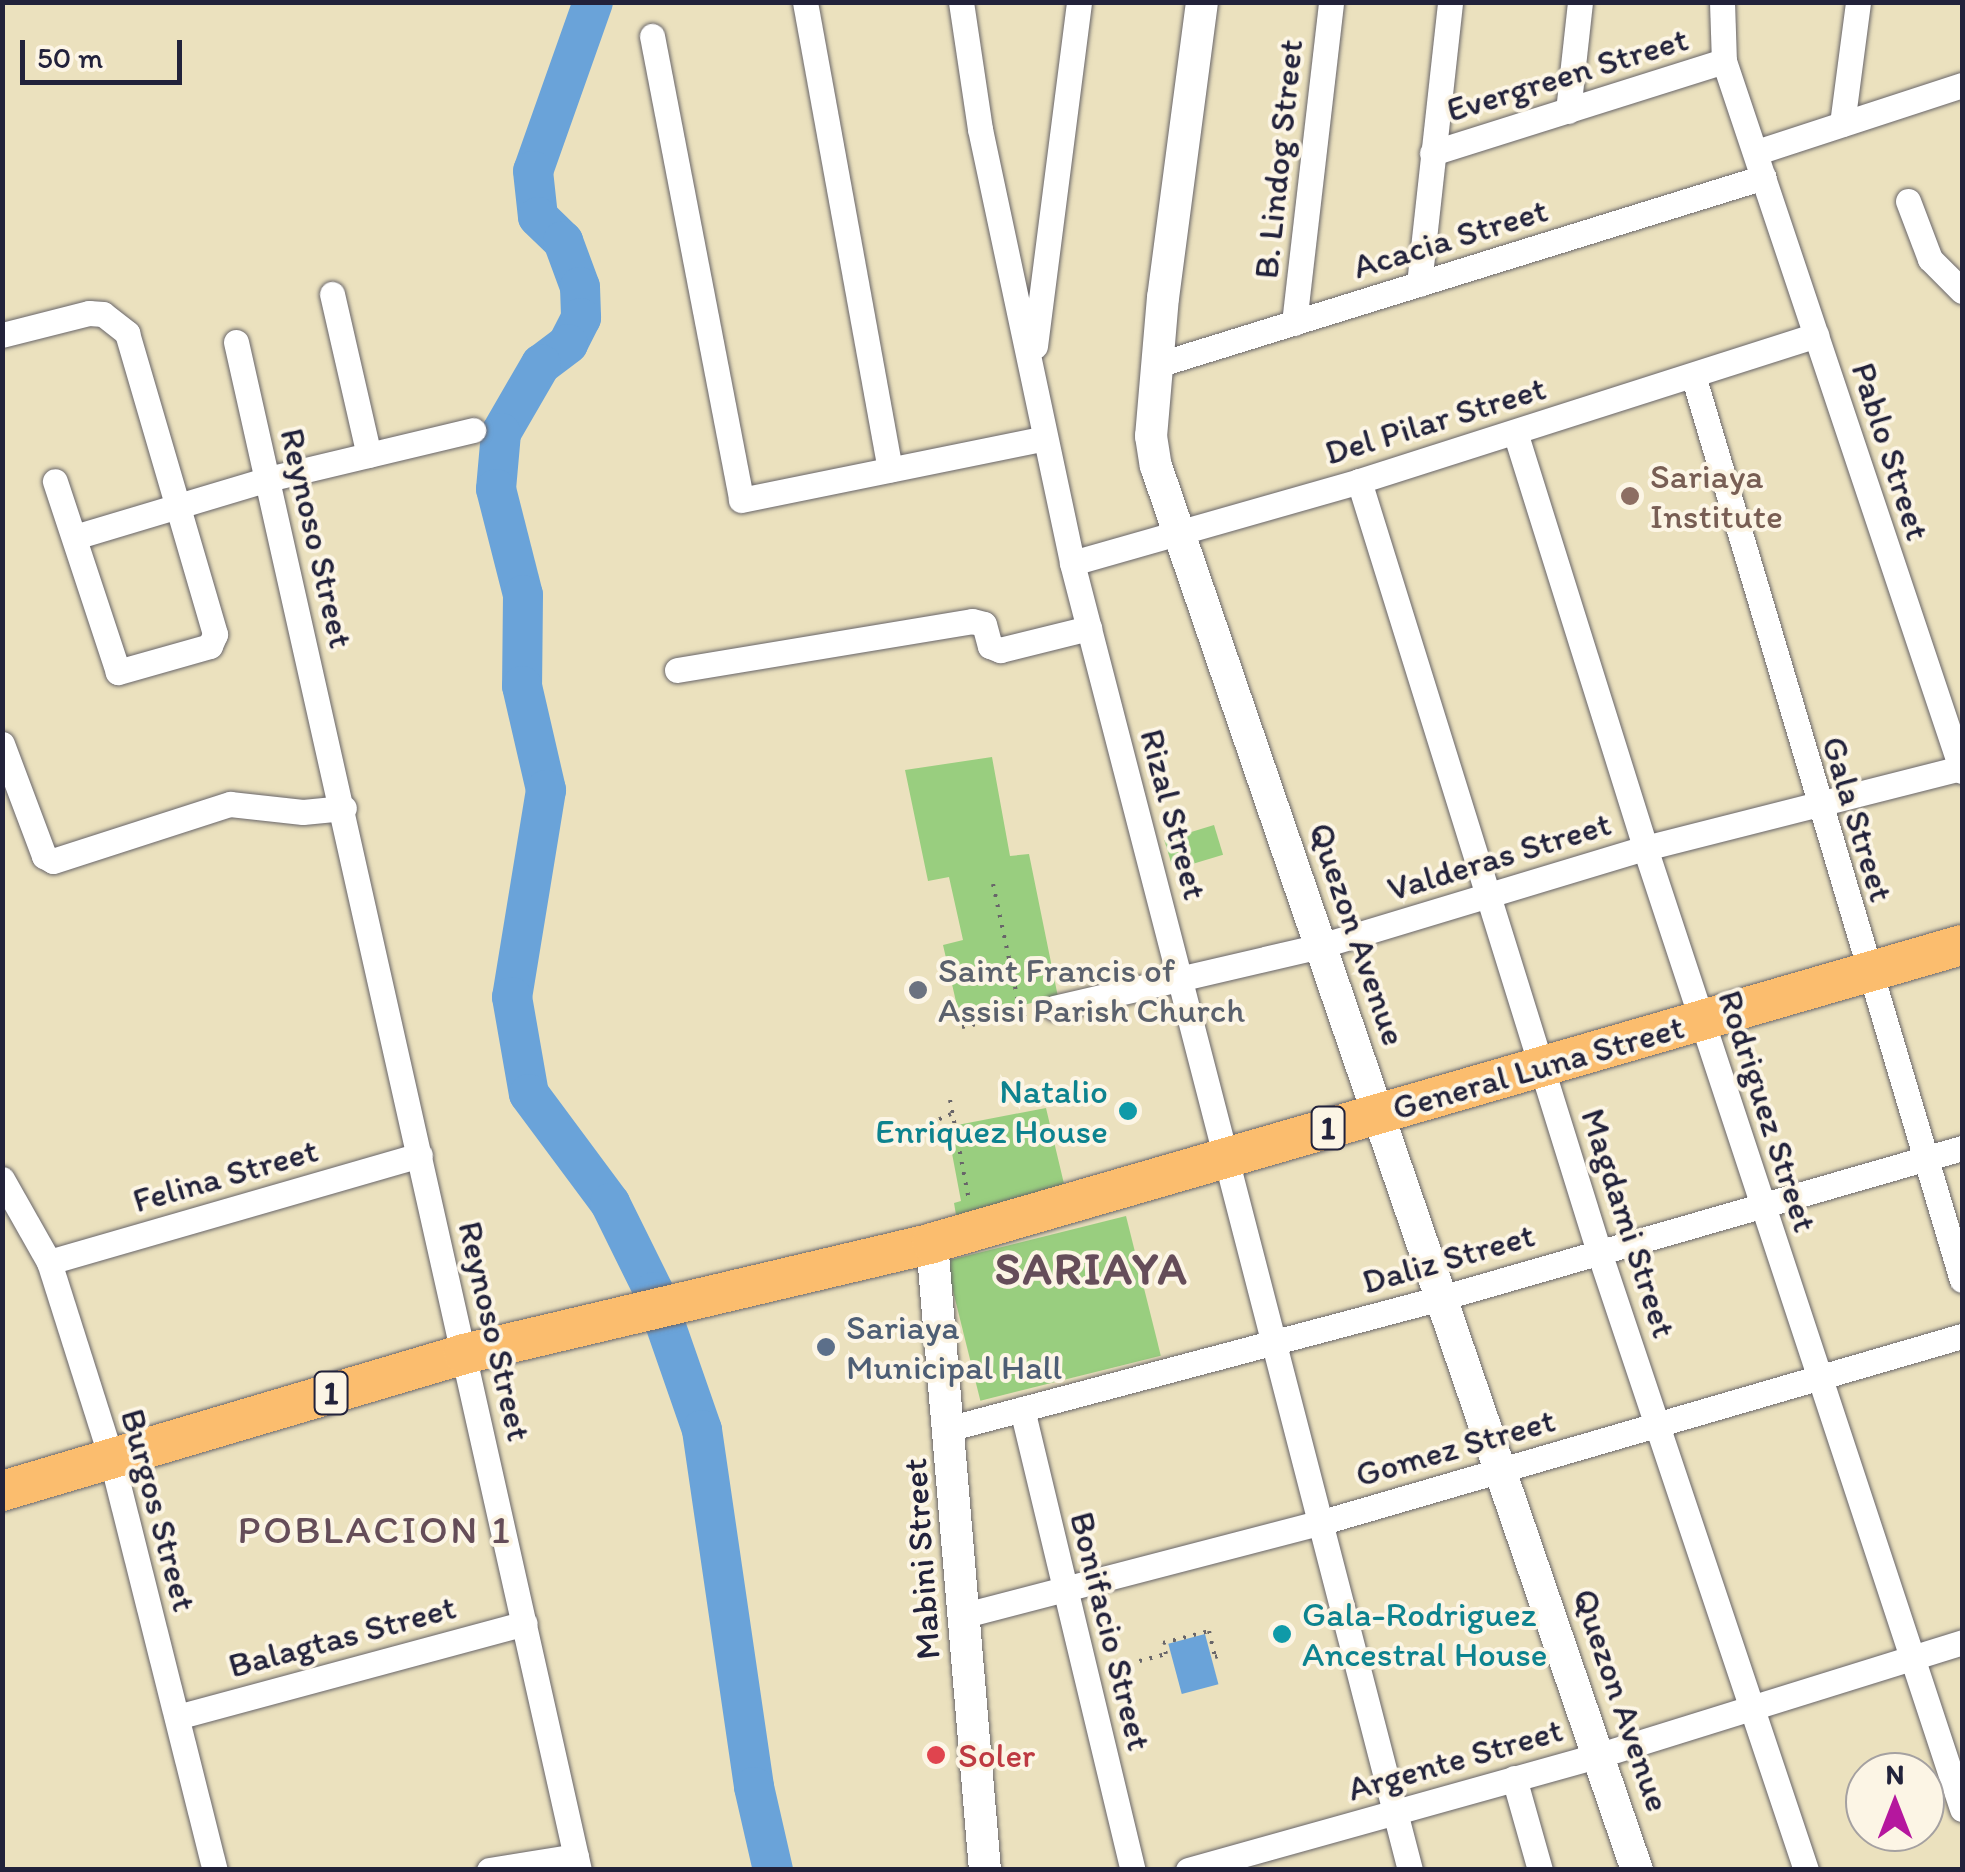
<!DOCTYPE html>
<html>
<head>
<meta charset="utf-8">
<style>
  body { margin:0 }
  #map { position:relative; width:1965px; height:1872px; overflow:hidden; background:#ebe1be; font-family:Itim,sans-serif }
  div>[style] { position:absolute }
  .green>* { inset:0; background:#99ce7f; transform-origin:0 0 }
  .water>* { inset:0; background:#6aa3d9; transform-origin:0 0 }
  .river>* { height:40px; margin:-20px; padding:0 20px; transform-origin:20px; border-radius:20px; background:#6aa3d9 }
  .path>* { height:4px; margin-top:-2px; transform-origin:0; background:repeating-linear-gradient(90deg,#686569 0 2.5px,transparent 0 10.5px) }
  .roads { filter:drop-shadow(0 0 2px #686569) drop-shadow(0 0 2px #686569) }
  .minor>* { height:25px; margin:-12.5px; padding:0 12.5px; transform-origin:12.5px; border-radius:12.5px; background:#fff }
  .tertiary>* { height:32px; margin:-16px; padding:0 16px; transform-origin:16px; border-radius:16px; background:#fff }
  .primary>* { height:40px; margin:-20px; padding:0 20px; transform-origin:20px; border-radius:20px; background:#fbbd6e }
  .dots>* { width:28px; height:28px; translate:-50% -50%; box-sizing:border-box; border:5px solid #fcf5e5; border-radius:50% }
  span { translate:-50% -50%; white-space:nowrap; text-align:center; line-height:1.15; -webkit-text-stroke:8px #fcf5e5; paint-order:stroke }
  .shield-label span { padding:2px 8px; background:#fcf5e5; border:2px solid; border-radius:8px; -webkit-text-stroke-width:0 }
  .shield-label { font-size:32px; color:#22223b; font-weight:700 }
  .street-label { font-size:35px; color:#22223b }
  .education-label { font-size:35px; color:#785e54 }
  .left { translate:0 -50%; text-align:left }
  .worship-label { font-size:35px; color:#5b616d }
  .culture-label { font-size:35px; color:#0d838f }
  .right { translate:-100% -50%; text-align:right }
  .service-label { font-size:35px; color:#4e5e75 }
  .health-label { font-size:35px; color:#be3a42 }
  .quarter-label { font-size:40px; color:#654d59; letter-spacing:2.5px }
  .district-label { font-size:45px; color:#654d59; font-weight:700; letter-spacing:2.5px }
  .frame { position:absolute; inset:0; border:5px solid #22223b; pointer-events:none }
  .north { position:absolute; left:1845px; top:1752px; width:100px; height:100px; box-sizing:border-box; background:#fcf5e5; border:2px solid #a5a1a1; border-radius:50%; rotate:0deg; font-size:28px; font-weight:700; line-height:40px; text-align:center; color:#22223b }
  .north::after { content:''; display:block; margin:auto; width:35px; height:45px; background:#b5179e; clip-path:polygon(50% 0,100% 100%,50% 72%,0 100%) }
  .scale { position:absolute; left:20px; top:40px; width:162px; height:45px; box-sizing:border-box; border:5px solid #22223b; border-top:0; padding-left:12px; font-size:30px; line-height:35px; white-space:nowrap; color:#22223b; -webkit-text-stroke:8px #fcf5e5; paint-order:stroke }
</style>
</head>
<body>
<div id="map">
  <div class="green">
    <div style="clip-path:polygon(992px 757px,1010px 856px,1029px 854px,1058px 997px,960px 1019px,943px 945px,963px 940px,949px 877px,928px 881px,905px 770px)"></div>
    <div style="left:1214px;top:825px;width:31px;height:52px;rotate:73deg"></div>
    <div style="clip-path:polygon(1046px 1108px,1065px 1188px,956px 1215px,954px 1203px,961px 1201px,947px 1127px)"></div>
    <div style="left:1126px;top:1216px;width:144px;height:186px;rotate:76deg"></div>
  </div>
  <div class="water">
    <div style="left:1205px;top:1634px;width:52px;height:38px;rotate:75deg"></div>
  </div>
  <div class="river">
    <div style="left:593px;top:2px;width:179px;rotate:109.5deg"></div>
    <div style="left:533px;top:171px;width:46px;rotate:83.8deg"></div>
    <div style="left:538px;top:217px;width:35px;rotate:44deg"></div>
    <div style="left:563px;top:241px;width:49px;rotate:69.7deg"></div>
    <div style="left:580px;top:287px;width:31px;rotate:88deg"></div>
    <div style="left:581px;top:318px;width:29px;rotate:117deg"></div>
    <div style="left:568px;top:344px;width:34px;rotate:143deg"></div>
    <div style="left:541px;top:364px;width:80px;rotate:120.1deg"></div>
    <div style="left:501px;top:433px;width:56px;rotate:95.1deg"></div>
    <div style="left:496px;top:489px;width:109px;rotate:75.7deg"></div>
    <div style="left:523px;top:595px;width:91px;rotate:90.6deg"></div>
    <div style="left:522px;top:686px;width:107px;rotate:77deg"></div>
    <div style="left:546px;top:790px;width:210px;rotate:99.3deg"></div>
    <div style="left:512px;top:997px;width:98px;rotate:80.1deg"></div>
    <div style="left:529px;top:1094px;width:136px;rotate:53.4deg"></div>
    <div style="left:610px;top:1203px;width:99px;rotate:63.7deg"></div>
    <div style="left:654px;top:1292px;width:146px;rotate:70.8deg"></div>
    <div style="left:702px;top:1430px;width:361px;rotate:81.7deg"></div>
    <div style="left:754px;top:1787px;width:85px;rotate:77.1deg"></div>
  </div>
  <div class="path">
    <div style="left:993px;top:884px;width:134px;rotate:77.9deg"></div>
    <div style="left:962px;top:1027px;width:70px;rotate:-11.5deg"></div>
    <div style="left:950px;top:1100px;width:103px;rotate:79.3deg"></div>
    <div style="left:951px;top:1114px;width:30px;rotate:156deg"></div>
    <div style="left:924px;top:1126px;width:10px;rotate:73deg"></div>
    <div style="left:927px;top:1136px;width:29px;rotate:-6deg"></div>
    <div style="left:1109px;top:1669px;width:59px;rotate:-14.7deg"></div>
    <div style="left:1166px;top:1654px;width:11px;rotate:-105deg"></div>
    <div style="left:1163px;top:1643px;width:48px;rotate:-14.6deg"></div>
    <div style="left:1209px;top:1631px;width:27px;rotate:77deg"></div>
    <div style="left:1215px;top:1657px;width:6px;rotate:-18deg"></div>
  </div>
  <div class="roads">
    <div class="minor">
      <div style="left:805px;top:2px;width:475px;rotate:79.7deg"></div>
      <div style="left:961px;top:2px;width:128px;rotate:81.5deg"></div>
      <div style="left:980px;top:129px;width:444px;rotate:78deg"></div>
      <div style="left:1072px;top:563px;width:1350px;rotate:75.5deg"></div>
      <div style="left:1722px;top:2px;width:59px;rotate:88.1deg"></div>
      <div style="left:1724px;top:61px;width:749px;rotate:71.47deg"></div>
      <div style="left:652px;top:36px;width:472px;rotate:79.1deg"></div>
      <div style="left:741px;top:500px;width:310px;rotate:-11.5deg"></div>
      <div style="left:1568px;top:111px;width:110px;rotate:-83.7deg"></div>
      <div style="left:1842px;top:124px;width:123px;rotate:-82.5deg"></div>
      <div style="left:1757px;top:152px;width:216px;rotate:-18.1deg"></div>
      <div style="left:1432px;top:153px;width:306px;rotate:-17.5deg"></div>
      <div style="left:1908px;top:201px;width:62px;rotate:69.2deg"></div>
      <div style="left:1930px;top:259px;width:45px;rotate:45deg"></div>
      <div style="left:1419px;top:284px;width:284px;rotate:-83.7deg"></div>
      <div style="left:332px;top:294px;width:165px;rotate:77.1deg"></div>
      <div style="left:1294px;top:323px;width:323px;rotate:-83.4deg"></div>
      <div style="left:2px;top:335px;width:90px;rotate:-14.2deg"></div>
      <div style="left:89px;top:313px;width:14px;rotate:4deg"></div>
      <div style="left:103px;top:314px;width:31px;rotate:38deg"></div>
      <div style="left:127px;top:333px;width:314px;rotate:73.7deg"></div>
      <div style="left:215px;top:634px;width:13px;rotate:113deg"></div>
      <div style="left:210px;top:646px;width:96px;rotate:164.2deg"></div>
      <div style="left:118px;top:672px;width:201px;rotate:-108.3deg"></div>
      <div style="left:236px;top:342px;width:1566px;rotate:77.35deg"></div>
      <div style="left:1035px;top:346px;width:347px;rotate:-82.7deg"></div>
      <div style="left:1157px;top:365px;width:635px;rotate:-17.21deg"></div>
      <div style="left:1693px;top:375px;width:944px;rotate:73.45deg"></div>
      <div style="left:1515px;top:432px;width:436px;rotate:72.6deg"></div>
      <div style="left:1645px;top:848px;width:1012px;rotate:71.74deg"></div>
      <div style="left:1359px;top:481px;width:807px;rotate:72.71deg"></div>
      <div style="left:1599px;top:1252px;width:652px;rotate:71.48deg"></div>
      <div style="left:75px;top:537px;width:202px;rotate:-16.7deg"></div>
      <div style="left:268px;top:479px;width:211px;rotate:-13.4deg"></div>
      <div style="left:1072px;top:563px;width:298px;rotate:-15.9deg"></div>
      <div style="left:1359px;top:481px;width:480px;rotate:-17.7deg"></div>
      <div style="left:677px;top:670px;width:299px;rotate:-9.4deg"></div>
      <div style="left:972px;top:621px;width:12px;rotate:14deg"></div>
      <div style="left:984px;top:624px;width:23px;rotate:75deg"></div>
      <div style="left:990px;top:646px;width:11px;rotate:22deg"></div>
      <div style="left:1000px;top:650px;width:92px;rotate:-13.9deg"></div>
      <div style="left:2px;top:744px;width:120px;rotate:69.4deg"></div>
      <div style="left:44px;top:856px;width:10px;rotate:29deg"></div>
      <div style="left:53px;top:861px;width:186px;rotate:-17.9deg"></div>
      <div style="left:230px;top:804px;width:73px;rotate:6.3deg"></div>
      <div style="left:303px;top:812px;width:41px;rotate:-5.6deg"></div>
      <div style="left:1054px;top:1008px;width:273px;rotate:-13.1deg"></div>
      <div style="left:1320px;top:946px;width:339px;rotate:-16.8deg"></div>
      <div style="left:1645px;top:848px;width:327px;rotate:-14.2deg"></div>
      <div style="left:2px;top:1179px;width:95px;rotate:60.5deg"></div>
      <div style="left:49px;top:1262px;width:205px;rotate:72.4deg"></div>
      <div style="left:111px;top:1457px;width:426px;rotate:75.9deg"></div>
      <div style="left:49px;top:1262px;width:386px;rotate:-16.1deg"></div>
      <div style="left:1022px;top:1409px;width:474px;rotate:76.5deg"></div>
      <div style="left:951px;top:1428px;width:507px;rotate:-14.86deg"></div>
      <div style="left:1441px;top:1298px;width:542px;rotate:-16.06deg"></div>
      <div style="left:965px;top:1615px;width:366px;rotate:-14.6deg"></div>
      <div style="left:1319px;top:1523px;width:670px;rotate:-16.22deg"></div>
      <div style="left:177px;top:1717px;width:360px;rotate:-15.1deg"></div>
      <div style="left:1514px;top:1778px;width:96px;rotate:74.2deg"></div>
      <div style="left:489px;top:1870px;width:88px;rotate:-9.1deg"></div>
      <div style="left:1188px;top:1870px;width:428px;rotate:-15.6deg"></div>
      <div style="left:1600px;top:1755px;width:379px;rotate:-17.3deg"></div>
    </div>
    <div class="tertiary">
      <div style="left:1202px;top:2px;width:298px;rotate:97.5deg"></div>
      <div style="left:1163px;top:297px;width:140px;rotate:94.9deg"></div>
      <div style="left:1151px;top:436px;width:30px;rotate:81deg"></div>
      <div style="left:1156px;top:466px;width:1484px;rotate:71.09deg"></div>
      <div style="left:932px;top:1243px;width:629px;rotate:85.17deg"></div>
    </div>
    <div class="primary">
      <div style="left:2px;top:1491px;width:482px;rotate:-16.5deg"></div>
      <div style="left:464px;top:1354px;width:481px;rotate:-13.3deg"></div>
      <div style="left:932px;top:1243px;width:1072px;rotate:-16.14deg"></div>
    </div>
  </div>
  <div class="dots">
    <div style="left:1630px;top:496px;background:#8d6e63"></div>
    <div style="left:918px;top:990px;background:#6b7280"></div>
    <div style="left:1128px;top:1111px;background:#0f9aa8"></div>
    <div style="left:826px;top:1347px;background:#5c6f8a"></div>
    <div style="left:1282px;top:1634px;background:#0f9aa8"></div>
    <div style="left:936px;top:1755px;background:#e0444e"></div>
  </div>
  <div class="shield-label">
    <span style="left:1328px;top:1128px">1</span>
    <span style="left:331px;top:1393px">1</span>
  </div>
  <div class="street-label">
    <span style="left:1567px;top:74px;rotate:-17deg">Evergreen Street</span>
    <span style="left:1278px;top:159px;rotate:-84deg">B. Lindog Street</span>
    <span style="left:1450px;top:238px;rotate:-17deg">Acacia Street</span>
    <span style="left:1435px;top:420px;rotate:-17deg">Del Pilar Street</span>
    <span style="left:1891px;top:451px;rotate:72deg">Pablo Street</span>
    <span style="left:317px;top:538px;rotate:77deg">Reynoso Street</span>
    <span style="left:1174px;top:814px;rotate:75deg">Rizal Street</span>
    <span style="left:1858px;top:819px;rotate:73deg">Gala Street</span>
    <span style="left:1499px;top:856px;rotate:-17deg">Valderas Street</span>
    <span style="left:1358px;top:934px;rotate:71deg">Quezon Avenue</span>
    <span style="left:1538px;top:1067px;rotate:-16deg">General Luna Street</span>
    <span style="left:1768px;top:1111px;rotate:72deg">Rodriguez Street</span>
    <span style="left:225px;top:1175px;rotate:-16deg">Felina Street</span>
    <span style="left:1629px;top:1223px;rotate:72deg">Magdami Street</span>
    <span style="left:1448px;top:1258px;rotate:-16deg">Daliz Street</span>
    <span style="left:495px;top:1331px;rotate:77deg">Reynoso Street</span>
    <span style="left:1455px;top:1447px;rotate:-16deg">Gomez Street</span>
    <span style="left:159px;top:1510px;rotate:75deg">Burgos Street</span>
    <span style="left:921px;top:1559px;rotate:-94deg">Mabini Street</span>
    <span style="left:1111px;top:1631px;rotate:76deg">Bonifacio Street</span>
    <span style="left:342px;top:1636px;rotate:-15deg">Balagtas Street</span>
    <span style="left:1622px;top:1700px;rotate:71deg">Quezon Avenue</span>
    <span style="left:1455px;top:1759px;rotate:-16deg">Argente Street</span>
  </div>
  <div class="education-label">
    <span class="left" style="left:1650px;top:496px">Sariaya<br>Institute</span>
  </div>
  <div class="worship-label">
    <span class="left" style="left:938px;top:990px">Saint Francis of<br>Assisi Parish Church</span>
  </div>
  <div class="culture-label">
    <span class="right" style="left:1108px;top:1111px">Natalio<br>Enriquez House</span>
    <span class="left" style="left:1302px;top:1634px">Gala-Rodriguez<br>Ancestral House</span>
  </div>
  <div class="service-label">
    <span class="left" style="left:846px;top:1347px">Sariaya<br>Municipal Hall</span>
  </div>
  <div class="health-label">
    <span class="left" style="left:958px;top:1755px">Soler</span>
  </div>
  <div class="quarter-label">
    <span style="left:375px;top:1529px">POBLACION 1</span>
  </div>
  <div class="district-label">
    <span style="left:1092px;top:1269px">SARIAYA</span>
  </div>
  <div class="frame"></div>
  <div class="north">N</div>
  <div class="scale">50 m</div>
</div>
</body>
</html>
